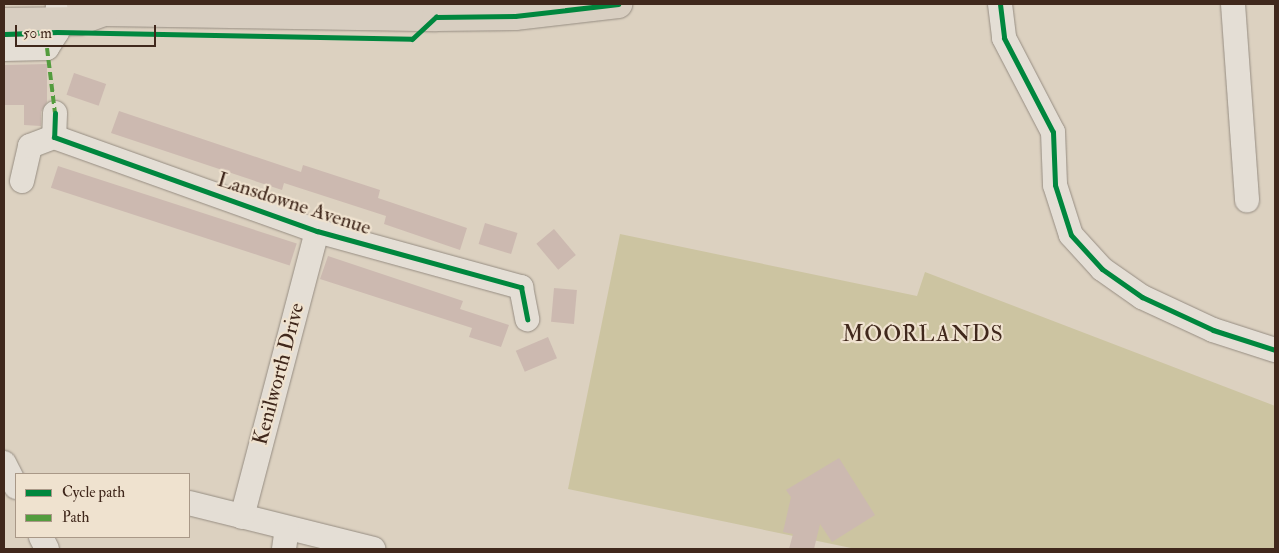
<!DOCTYPE html>
<html>
<head>
<meta charset="utf-8">
<style>
  body { margin:0 }
  #map { position:relative; width:1279px; height:553px; overflow:hidden; background:#dcd1c0; font-family:"IM FELL Double Pica",serif }
  div>[style] { position:absolute }
  .green>* { inset:0; background:#ccc4a1 }
  .building>* { inset:0; background:#ccb9b0; transform-origin:0 0 }
  .roads { filter:drop-shadow(0 0 1px #968d82) drop-shadow(0 0 1px #968d82) }
  .minor>* { height:24px; margin:-12px; padding:0 12px; transform-origin:12px; border-radius:12px; background:#e4ded5 }
  .major>* { height:28px; margin:-14px; padding:0 14px; transform-origin:14px; border-radius:14px; background:#d8cec1 }
  .quiet>* { height:4px; margin-top:-2px; transform-origin:0; background:repeating-linear-gradient(90deg,#539c3e 0 8px,transparent 0 12px) }
  .cycleway>* { height:5px; margin:-2.5px; padding:0 2.5px; transform-origin:2.5px; border-radius:2.5px; background:#00873e }
  span { translate:-50% -50%; white-space:nowrap; text-align:center; line-height:1.15; -webkit-text-stroke:4.5px #efe2cf; paint-order:stroke }
  .street-label { font-size:21px; color:#40281c }
  .neighbourhood-label { font-size:22px; color:#40281c; letter-spacing:1px }
  .frame { position:absolute; inset:0; border:5px solid #40281c; pointer-events:none }
  .legend { position:absolute; left:15px; top:473px; width:175px; height:65px; box-sizing:border-box; background:#efe2cf; border:1px solid #a99887; margin:0; padding:6px 9px; list-style:none; font-size:15px; color:#40281c }
  .legend li { display:flex; align-items:center; gap:10px; height:25px }
  .legend b { width:25px; border:1px solid #a99887 }
  .scale { position:absolute; left:15px; top:25px; width:141px; height:22px; box-sizing:border-box; border:2px solid #40281c; border-top:0; padding-left:6px; font-size:15px; line-height:18px; white-space:nowrap; color:#40281c; -webkit-text-stroke:4px #efe2cf; paint-order:stroke }
</style>
</head>
<body>
<div id="map">
  <div class="green">
    <div style="clip-path:polygon(620px 234px,917px 296px,925px 272px,1275px 406px,1275px 549px,856px 549px,568px 489px)"></div>
  </div>
  <div class="building">
    <div style="clip-path:polygon(47px 64px,47px 102px,41px 112px,41px 126px,24px 125px,24px 105px,4px 105px,4px 65px)"></div>
    <div style="left:74px;top:73px;width:34px;height:23px;rotate:19deg"></div>
    <div style="clip-path:polygon(119px 111px,301px 172px,303px 165px,380px 190px,378px 198px,467px 228px,460px 250px,384px 224px,386px 216px,284px 183px,282px 190px,111px 133px)"></div>
    <div style="left:58px;top:166px;width:251px;height:23px;rotate:18deg"></div>
    <div style="left:485px;top:223px;width:34px;height:22px;rotate:17deg"></div>
    <div style="left:554px;top:229px;width:34px;height:23px;rotate:50deg"></div>
    <div style="clip-path:polygon(328px 256px,463px 301px,460px 309px,509px 325px,501px 347px,469px 337px,472px 328px,320px 279px)"></div>
    <div style="left:554px;top:288px;width:23px;height:34px;rotate:5deg"></div>
    <div style="left:548px;top:337px;width:23px;height:35px;rotate:67deg"></div>
    <div style="clip-path:polygon(839px 458px,875px 515px,832px 542px,820px 524px,814px 549px,789px 549px,793px 534px,783px 532px,791px 497px,786px 490px)"></div>
  </div>
  <div class="roads">
    <div class="minor">
      <div style="left:1000px;top:4px;width:34px;rotate:83deg"></div>
      <div style="left:1004px;top:38px;width:106px;rotate:62.5deg"></div>
      <div style="left:1053px;top:132px;width:53px;rotate:87.8deg"></div>
      <div style="left:1055px;top:185px;width:52px;rotate:72.3deg"></div>
      <div style="left:1071px;top:235px;width:46px;rotate:47.6deg"></div>
      <div style="left:1102px;top:269px;width:49px;rotate:35deg"></div>
      <div style="left:1142px;top:297px;width:78px;rotate:24.9deg"></div>
      <div style="left:1213px;top:330px;width:65px;rotate:17.9deg"></div>
      <div style="left:1233px;top:4px;width:197px;rotate:85.9deg"></div>
      <div style="left:4px;top:49px;width:43px;rotate:-1.3deg"></div>
      <div style="left:47px;top:48px;width:19px;rotate:-58deg"></div>
      <div style="left:57px;top:32px;width:28px;rotate:-88deg"></div>
      <div style="left:55px;top:113px;width:24px;rotate:92deg"></div>
      <div style="left:54px;top:137px;width:279px;rotate:19.7deg"></div>
      <div style="left:317px;top:231px;width:212px;rotate:15.4deg"></div>
      <div style="left:521px;top:287px;width:33px;rotate:79deg"></div>
      <div style="left:22px;top:181px;width:36px;rotate:-77deg"></div>
      <div style="left:30px;top:146px;width:26px;rotate:-21deg"></div>
      <div style="left:4px;top:463px;width:27px;rotate:63deg"></div>
      <div style="left:189px;top:503px;width:190px;rotate:14deg"></div>
      <div style="left:242px;top:517px;width:296px;rotate:-75.3deg"></div>
      <div style="left:41px;top:537px;width:13px;rotate:63deg"></div>
      <div style="left:284px;top:549px;width:21px;rotate:-82deg"></div>
    </div>
    <div class="major">
      <div style="left:81px;top:4px;width:24px;rotate:19deg"></div>
      <div style="left:104px;top:12px;width:332px;rotate:0.9deg"></div>
      <div style="left:436px;top:17px;width:79px;rotate:-0.7deg"></div>
      <div style="left:515px;top:16px;width:104px;rotate:-6.6deg"></div>
      <div style="left:4px;top:22px;width:75px;rotate:-0.8deg"></div>
      <div style="left:79px;top:21px;width:27px;rotate:-20deg"></div>
    </div>
  </div>
  <div class="quiet">
    <div style="left:47px;top:48px;width:65px;rotate:83deg"></div>
  </div>
  <div class="cycleway">
    <div style="left:1000px;top:4px;width:34px;rotate:83deg"></div>
    <div style="left:1004px;top:38px;width:106px;rotate:62.5deg"></div>
    <div style="left:1053px;top:132px;width:53px;rotate:87.8deg"></div>
    <div style="left:1055px;top:185px;width:52px;rotate:72.3deg"></div>
    <div style="left:1071px;top:235px;width:46px;rotate:47.6deg"></div>
    <div style="left:1102px;top:269px;width:49px;rotate:35deg"></div>
    <div style="left:1142px;top:297px;width:78px;rotate:24.9deg"></div>
    <div style="left:1213px;top:330px;width:65px;rotate:17.9deg"></div>
    <div style="left:4px;top:34px;width:53px;rotate:-2.2deg"></div>
    <div style="left:57px;top:32px;width:355px;rotate:1.1deg"></div>
    <div style="left:412px;top:39px;width:33px;rotate:-43deg"></div>
    <div style="left:436px;top:17px;width:79px;rotate:-0.7deg"></div>
    <div style="left:515px;top:16px;width:104px;rotate:-6.6deg"></div>
    <div style="left:55px;top:113px;width:24px;rotate:92deg"></div>
    <div style="left:54px;top:137px;width:279px;rotate:19.7deg"></div>
    <div style="left:317px;top:231px;width:212px;rotate:15.4deg"></div>
    <div style="left:521px;top:287px;width:33px;rotate:79deg"></div>
  </div>
  <div class="street-label">
    <span style="left:294px;top:204px;rotate:18deg">Lansdowne Avenue</span>
    <span style="left:279px;top:374px;rotate:-75deg">Kenilworth Drive</span>
  </div>
  <div class="neighbourhood-label">
    <span style="left:923px;top:335px">MOORLANDS</span>
  </div>
  <div class="frame"></div>
  <ul class="legend">
  <li><b style="height:6px;background:#00873e"></b>Cycle path</li>
  <li><b style="height:6px;background:#539c3e"></b>Path</li>
  </ul>
  <div class="scale">50 m</div>
</div>
</body>
</html>
